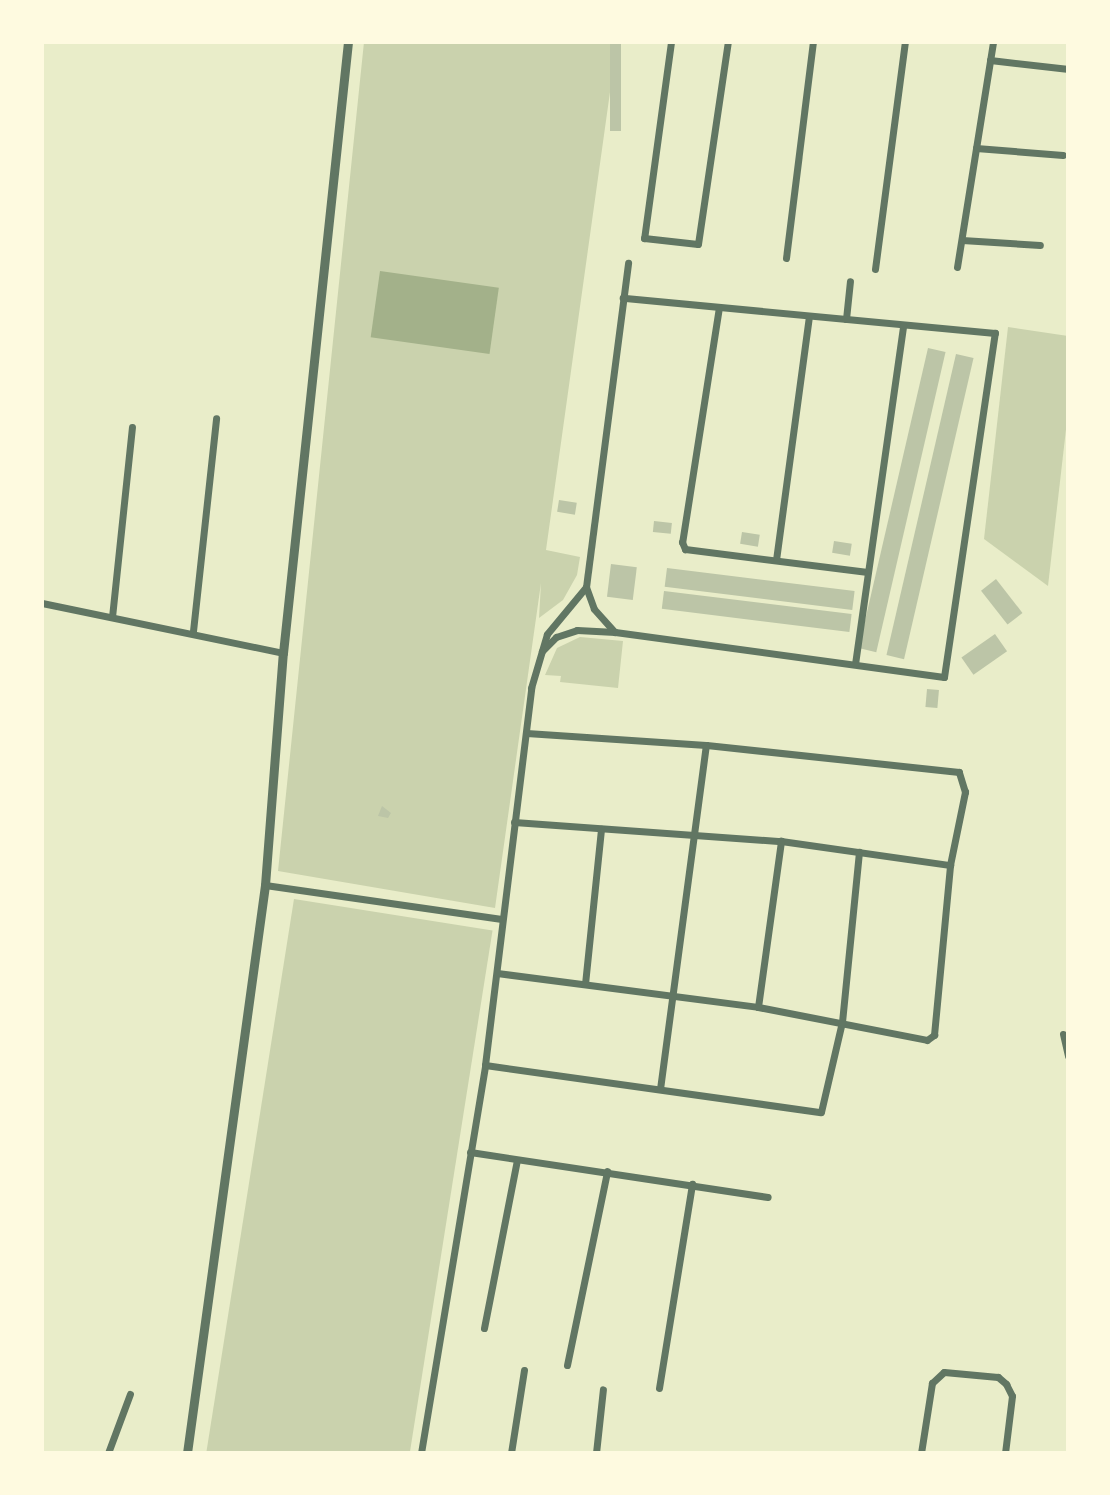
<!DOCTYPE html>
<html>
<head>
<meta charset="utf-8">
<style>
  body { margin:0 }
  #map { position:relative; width:1110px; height:1495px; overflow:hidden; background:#e9edc9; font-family:"Fira Sans Condensed",sans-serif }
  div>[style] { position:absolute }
  .green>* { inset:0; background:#cad2ad; transform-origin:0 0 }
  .water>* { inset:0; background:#a3b18a; transform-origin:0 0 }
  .building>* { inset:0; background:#bcc5a7; transform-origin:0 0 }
  .minor>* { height:7px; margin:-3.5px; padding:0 3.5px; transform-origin:3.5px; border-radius:3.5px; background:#617663 }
  .tertiary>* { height:9px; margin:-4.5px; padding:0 4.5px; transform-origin:4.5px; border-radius:4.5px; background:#617663 }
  span { translate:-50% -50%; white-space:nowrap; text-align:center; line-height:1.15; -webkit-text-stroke:6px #fefae0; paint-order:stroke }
  .frame { position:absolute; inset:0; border:44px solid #fefae0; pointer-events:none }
</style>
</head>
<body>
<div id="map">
  <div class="green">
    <div style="clip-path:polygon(364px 42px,617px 42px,546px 550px,580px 557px,577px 575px,563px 600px,539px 618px,541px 583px,495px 908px,278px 871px)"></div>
    <div style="clip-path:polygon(1008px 327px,1068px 336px,1068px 412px,1048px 586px,984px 539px)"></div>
    <div style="clip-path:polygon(580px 637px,623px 641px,618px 688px,560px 682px,561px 676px,545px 675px,557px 648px)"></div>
    <div style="left:294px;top:899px;width:201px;height:560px;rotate:9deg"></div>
  </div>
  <div class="water">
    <div style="left:380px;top:271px;width:120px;height:67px;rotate:8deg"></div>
  </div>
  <div class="building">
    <div style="left:610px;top:42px;width:11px;height:89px"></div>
    <div style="left:928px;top:348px;width:18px;height:308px;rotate:13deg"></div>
    <div style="left:956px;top:354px;width:18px;height:309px;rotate:13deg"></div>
    <div style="left:559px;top:500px;width:18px;height:12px;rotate:9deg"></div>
    <div style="left:654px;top:521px;width:18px;height:11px;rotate:6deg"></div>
    <div style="left:742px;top:532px;width:18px;height:12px;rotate:9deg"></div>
    <div style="left:834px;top:541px;width:18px;height:12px;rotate:9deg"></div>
    <div style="left:611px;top:564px;width:26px;height:33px;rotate:7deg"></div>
    <div style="left:667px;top:568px;width:189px;height:19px;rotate:7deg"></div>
    <div style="left:996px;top:579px;width:43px;height:19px;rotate:52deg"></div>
    <div style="left:664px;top:591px;width:189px;height:18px;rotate:7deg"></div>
    <div style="left:995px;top:634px;width:21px;height:41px;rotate:55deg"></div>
    <div style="left:927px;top:689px;width:12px;height:18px;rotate:5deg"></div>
    <div style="clip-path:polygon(382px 806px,391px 813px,388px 818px,378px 816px)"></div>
  </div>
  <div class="minor">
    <div style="left:671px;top:42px;width:198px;rotate:97.8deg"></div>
    <div style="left:644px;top:238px;width:54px;rotate:6.3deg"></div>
    <div style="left:698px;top:244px;width:204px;rotate:-81.6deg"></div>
    <div style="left:990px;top:60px;width:79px;rotate:6.6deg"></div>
    <div style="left:976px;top:148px;width:87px;rotate:4.6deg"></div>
    <div style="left:962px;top:240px;width:78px;rotate:3.7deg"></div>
    <div style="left:786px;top:258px;width:218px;rotate:-82.9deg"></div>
    <div style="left:957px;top:267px;width:228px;rotate:-80.9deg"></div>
    <div style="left:875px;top:269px;width:229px;rotate:-82.5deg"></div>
    <div style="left:719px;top:307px;width:238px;rotate:98.9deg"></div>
    <div style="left:682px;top:542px;width:8px;rotate:67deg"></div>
    <div style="left:685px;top:549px;width:184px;rotate:7.2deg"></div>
    <div style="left:846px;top:319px;width:38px;rotate:-84deg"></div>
    <div style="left:776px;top:560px;width:246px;rotate:-82.3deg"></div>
    <div style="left:586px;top:587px;width:23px;rotate:70deg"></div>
    <div style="left:594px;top:609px;width:31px;rotate:48deg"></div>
    <div style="left:42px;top:603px;width:246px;rotate:11.7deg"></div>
    <div style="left:112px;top:617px;width:191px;rotate:-84deg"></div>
    <div style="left:193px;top:631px;width:214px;rotate:-83.8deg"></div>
    <div style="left:542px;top:651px;width:20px;rotate:-45deg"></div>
    <div style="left:556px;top:637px;width:22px;rotate:-18deg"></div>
    <div style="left:577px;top:630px;width:38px;rotate:3deg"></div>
    <div style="left:615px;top:632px;width:332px;rotate:7.8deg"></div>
    <div style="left:944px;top:677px;width:348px;rotate:-81.6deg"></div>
    <div style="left:995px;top:333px;width:374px;rotate:-174.6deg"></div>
    <div style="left:855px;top:664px;width:342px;rotate:-81.9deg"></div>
    <div style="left:514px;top:822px;width:268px;rotate:4.1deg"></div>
    <div style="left:781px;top:841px;width:171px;rotate:8.1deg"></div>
    <div style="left:265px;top:885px;width:239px;rotate:8.2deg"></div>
    <div style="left:497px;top:973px;width:263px;rotate:7.4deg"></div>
    <div style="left:758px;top:1007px;width:172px;rotate:11deg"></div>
    <div style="left:927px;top:1040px;width:9px;rotate:-36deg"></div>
    <div style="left:934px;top:1035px;width:171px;rotate:-84.6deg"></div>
    <div style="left:950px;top:865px;width:75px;rotate:-78.4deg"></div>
    <div style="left:965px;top:792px;width:21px;rotate:-107deg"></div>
    <div style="left:959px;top:772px;width:254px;rotate:-173.9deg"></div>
    <div style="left:706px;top:745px;width:180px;rotate:-176.2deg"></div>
    <div style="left:585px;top:984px;width:156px;rotate:-84.1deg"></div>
    <div style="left:758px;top:1007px;width:168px;rotate:-82.1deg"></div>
    <div style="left:1063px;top:1034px;width:23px;rotate:77deg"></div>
    <div style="left:485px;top:1065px;width:339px;rotate:8deg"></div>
    <div style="left:821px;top:1112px;width:92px;rotate:-76.9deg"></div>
    <div style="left:842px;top:1022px;width:171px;rotate:-84.3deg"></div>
    <div style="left:660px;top:1089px;width:347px;rotate:-82.4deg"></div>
    <div style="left:470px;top:1152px;width:301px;rotate:8.6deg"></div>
    <div style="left:484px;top:1328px;width:171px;rotate:-78.9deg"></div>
    <div style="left:567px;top:1365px;width:198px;rotate:-78.3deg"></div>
    <div style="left:659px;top:1388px;width:207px;rotate:-80.8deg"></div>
    <div style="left:108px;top:1453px;width:63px;rotate:-69.6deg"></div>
    <div style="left:421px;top:1453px;width:393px;rotate:-80.6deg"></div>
    <div style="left:485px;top:1065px;width:380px;rotate:-83deg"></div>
    <div style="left:531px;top:688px;width:56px;rotate:-73.5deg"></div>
    <div style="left:547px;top:634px;width:61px;rotate:-50.3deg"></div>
    <div style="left:586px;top:587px;width:327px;rotate:-82.6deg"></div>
    <div style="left:511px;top:1453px;width:84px;rotate:-81.1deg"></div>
    <div style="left:596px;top:1453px;width:64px;rotate:-83.8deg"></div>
    <div style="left:921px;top:1453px;width:71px;rotate:-81.1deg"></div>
    <div style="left:932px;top:1383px;width:16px;rotate:-43deg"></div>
    <div style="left:944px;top:1372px;width:54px;rotate:5.3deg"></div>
    <div style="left:998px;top:1377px;width:11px;rotate:41deg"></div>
    <div style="left:1006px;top:1384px;width:13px;rotate:63deg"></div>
    <div style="left:1012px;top:1396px;width:57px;rotate:97deg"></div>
  </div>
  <div class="tertiary">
    <div style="left:187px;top:1453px;width:573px;rotate:-82.18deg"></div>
    <div style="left:265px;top:885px;width:233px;rotate:-85.6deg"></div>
    <div style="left:283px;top:653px;width:614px;rotate:-83.93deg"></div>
  </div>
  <div class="frame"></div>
</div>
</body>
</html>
